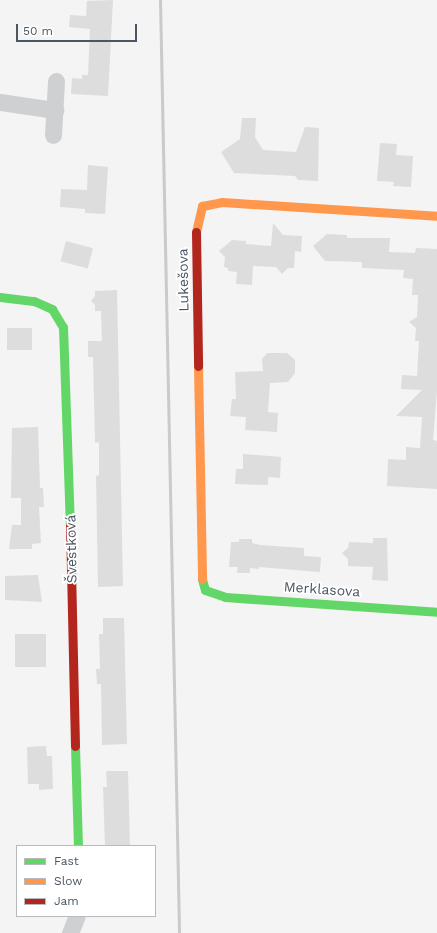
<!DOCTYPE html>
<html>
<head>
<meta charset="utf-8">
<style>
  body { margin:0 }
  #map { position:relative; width:437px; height:933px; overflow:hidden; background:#f4f4f4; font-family:"Work Sans",sans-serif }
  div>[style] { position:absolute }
  .building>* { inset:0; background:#ddddde; transform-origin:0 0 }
  .street>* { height:17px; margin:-8.5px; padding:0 8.5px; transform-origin:8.5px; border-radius:8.5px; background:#ced0d2 }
  .fast>* { height:9px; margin:-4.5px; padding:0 4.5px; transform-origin:4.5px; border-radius:4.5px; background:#63d668 }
  .slow>* { height:9px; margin:-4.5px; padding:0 4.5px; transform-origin:4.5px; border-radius:4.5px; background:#ff974d }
  .jam>* { height:9px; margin:-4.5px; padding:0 4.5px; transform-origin:4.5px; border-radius:4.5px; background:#b3261e }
  .rail>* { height:3px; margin:-1.5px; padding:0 1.5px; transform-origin:1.5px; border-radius:1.5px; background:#c9cacc }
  span { translate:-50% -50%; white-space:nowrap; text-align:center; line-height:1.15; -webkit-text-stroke:3.5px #fff; paint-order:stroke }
  .street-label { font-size:14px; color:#4a5661 }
  .legend { position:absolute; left:16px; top:845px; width:140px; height:72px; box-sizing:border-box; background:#fff; border:1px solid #b7bbc0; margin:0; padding:5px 7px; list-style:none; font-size:12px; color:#4a5661 }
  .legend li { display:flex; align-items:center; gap:8px; height:20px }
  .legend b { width:20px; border:1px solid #b7bbc0 }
  .scale { position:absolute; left:16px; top:24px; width:121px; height:18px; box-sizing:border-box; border:2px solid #4a5661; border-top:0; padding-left:5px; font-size:12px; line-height:14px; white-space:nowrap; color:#4a5661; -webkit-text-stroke:3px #fff; paint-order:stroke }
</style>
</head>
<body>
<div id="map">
  <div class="building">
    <div style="clip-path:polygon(113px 0,108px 96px,71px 94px,72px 78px,82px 79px,82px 75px,88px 75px,90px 29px,69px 27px,70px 15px,86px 16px,87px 1px)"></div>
    <div style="clip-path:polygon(242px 118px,256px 118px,255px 137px,263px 150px,296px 152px,305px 127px,319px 128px,318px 181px,298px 180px,295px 176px,234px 173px,221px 152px,240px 139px)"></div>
    <div style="clip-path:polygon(380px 143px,397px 144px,396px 155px,413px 156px,411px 187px,393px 186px,394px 182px,377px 181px)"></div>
    <div style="clip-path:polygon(88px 165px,108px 167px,105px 214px,85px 213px,85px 209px,60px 207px,61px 189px,87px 190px)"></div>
    <div style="clip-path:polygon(273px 223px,283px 235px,302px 236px,301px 252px,295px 251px,294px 268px,288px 268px,282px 274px,276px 267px,253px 266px,252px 285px,236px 284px,237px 272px,228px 271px,228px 268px,224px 267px,225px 257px,219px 251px,232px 240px,246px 241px,246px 244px,271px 246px)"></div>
    <div style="clip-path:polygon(327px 234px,347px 235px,347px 238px,390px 238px,389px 252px,415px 253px,416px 248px,437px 249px,437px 391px,433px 440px,437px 441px,437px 489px,387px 486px,388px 459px,406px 460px,406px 447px,420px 448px,422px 417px,396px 416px,422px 390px,401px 389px,402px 375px,417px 376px,419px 341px,415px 341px,416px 328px,409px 322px,417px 317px,418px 295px,412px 295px,413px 279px,403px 278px,404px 270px,362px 268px,362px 262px,325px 261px,313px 246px)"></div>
    <div style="left:66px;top:241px;width:28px;height:21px;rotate:15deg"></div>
    <div style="clip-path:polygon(117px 290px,123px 586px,98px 587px,96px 476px,99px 475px,99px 442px,95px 443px,93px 357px,88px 357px,88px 341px,102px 341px,101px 311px,95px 311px,95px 305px,91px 301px,95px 296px,95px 291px)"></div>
    <div style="left:32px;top:328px;width:22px;height:25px;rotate:90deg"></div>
    <div style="clip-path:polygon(267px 353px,287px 353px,295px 360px,295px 373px,288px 382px,270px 383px,268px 412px,278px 413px,277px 432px,245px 430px,246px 417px,230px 416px,232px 399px,236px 399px,235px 372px,263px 371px,262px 359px)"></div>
    <div style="clip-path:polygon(38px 427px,40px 488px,43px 488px,44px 507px,39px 507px,41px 543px,32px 544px,32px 549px,9px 549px,12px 525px,21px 525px,21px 498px,11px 498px,12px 428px)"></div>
    <div style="clip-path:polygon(243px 454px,281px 457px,280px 478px,268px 477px,268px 485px,235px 484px,236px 469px,243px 469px)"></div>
    <div style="clip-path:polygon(373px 538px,387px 538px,388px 581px,372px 580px,373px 567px,348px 566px,348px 559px,342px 553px,348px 548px,349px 542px,373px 543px)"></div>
    <div style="clip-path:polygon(239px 539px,252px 539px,252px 543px,260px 545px,304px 548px,304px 556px,321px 557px,320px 572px,259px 567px,259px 569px,250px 568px,250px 573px,237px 573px,238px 567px,229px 567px,231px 542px,239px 542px)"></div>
    <div style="clip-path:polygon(38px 575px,42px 602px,5px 600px,5px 576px)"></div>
    <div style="clip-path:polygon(103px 618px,124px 618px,127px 744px,102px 745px,101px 684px,97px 684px,96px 669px,100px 669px,99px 634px,103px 634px)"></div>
    <div style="left:15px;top:634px;width:31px;height:33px"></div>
    <div style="clip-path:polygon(46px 746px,47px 756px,52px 756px,53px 789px,39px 790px,39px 784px,28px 784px,27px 747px)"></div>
    <div style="clip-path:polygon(106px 771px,128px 771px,130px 846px,105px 846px,103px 787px,107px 787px)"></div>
  </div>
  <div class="street">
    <div style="left:0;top:102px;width:56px;rotate:8.3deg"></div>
    <div style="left:53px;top:135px;width:54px;rotate:-86.8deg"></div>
    <div style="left:70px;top:933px;width:18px;rotate:-68deg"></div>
  </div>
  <div class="fast">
    <div style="left:0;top:297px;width:34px;rotate:7deg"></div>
    <div style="left:34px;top:301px;width:20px;rotate:24deg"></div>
    <div style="left:52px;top:309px;width:21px;rotate:59deg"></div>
    <div style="left:63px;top:327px;width:198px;rotate:88deg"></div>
    <div style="left:202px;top:579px;width:11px;rotate:75deg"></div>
    <div style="left:205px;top:590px;width:21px;rotate:19deg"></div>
    <div style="left:225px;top:597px;width:213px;rotate:4deg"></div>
    <div style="left:75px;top:746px;width:100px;rotate:88.3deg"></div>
  </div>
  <div class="slow">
    <div style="left:196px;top:232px;width:27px;rotate:-77deg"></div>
    <div style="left:202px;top:206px;width:20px;rotate:-11deg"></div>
    <div style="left:222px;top:202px;width:215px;rotate:3.7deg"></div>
    <div style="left:198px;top:366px;width:213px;rotate:88.9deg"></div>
  </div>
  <div class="jam">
    <div style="left:196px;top:232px;width:134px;rotate:89.1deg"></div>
    <div style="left:70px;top:525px;width:221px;rotate:88.7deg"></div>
  </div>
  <div class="rail">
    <div style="left:160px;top:0;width:933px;rotate:88.83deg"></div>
  </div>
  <div class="street-label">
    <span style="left:183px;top:280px;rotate:-91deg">Lukešova</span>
    <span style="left:71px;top:549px;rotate:-91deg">Švestková</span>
    <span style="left:322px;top:589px;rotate:4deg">Merklasova</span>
  </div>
  <ul class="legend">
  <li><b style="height:5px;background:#63d668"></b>Fast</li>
  <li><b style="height:5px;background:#ff974d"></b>Slow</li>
  <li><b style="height:5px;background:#b3261e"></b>Jam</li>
  </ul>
  <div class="scale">50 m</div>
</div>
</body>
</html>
